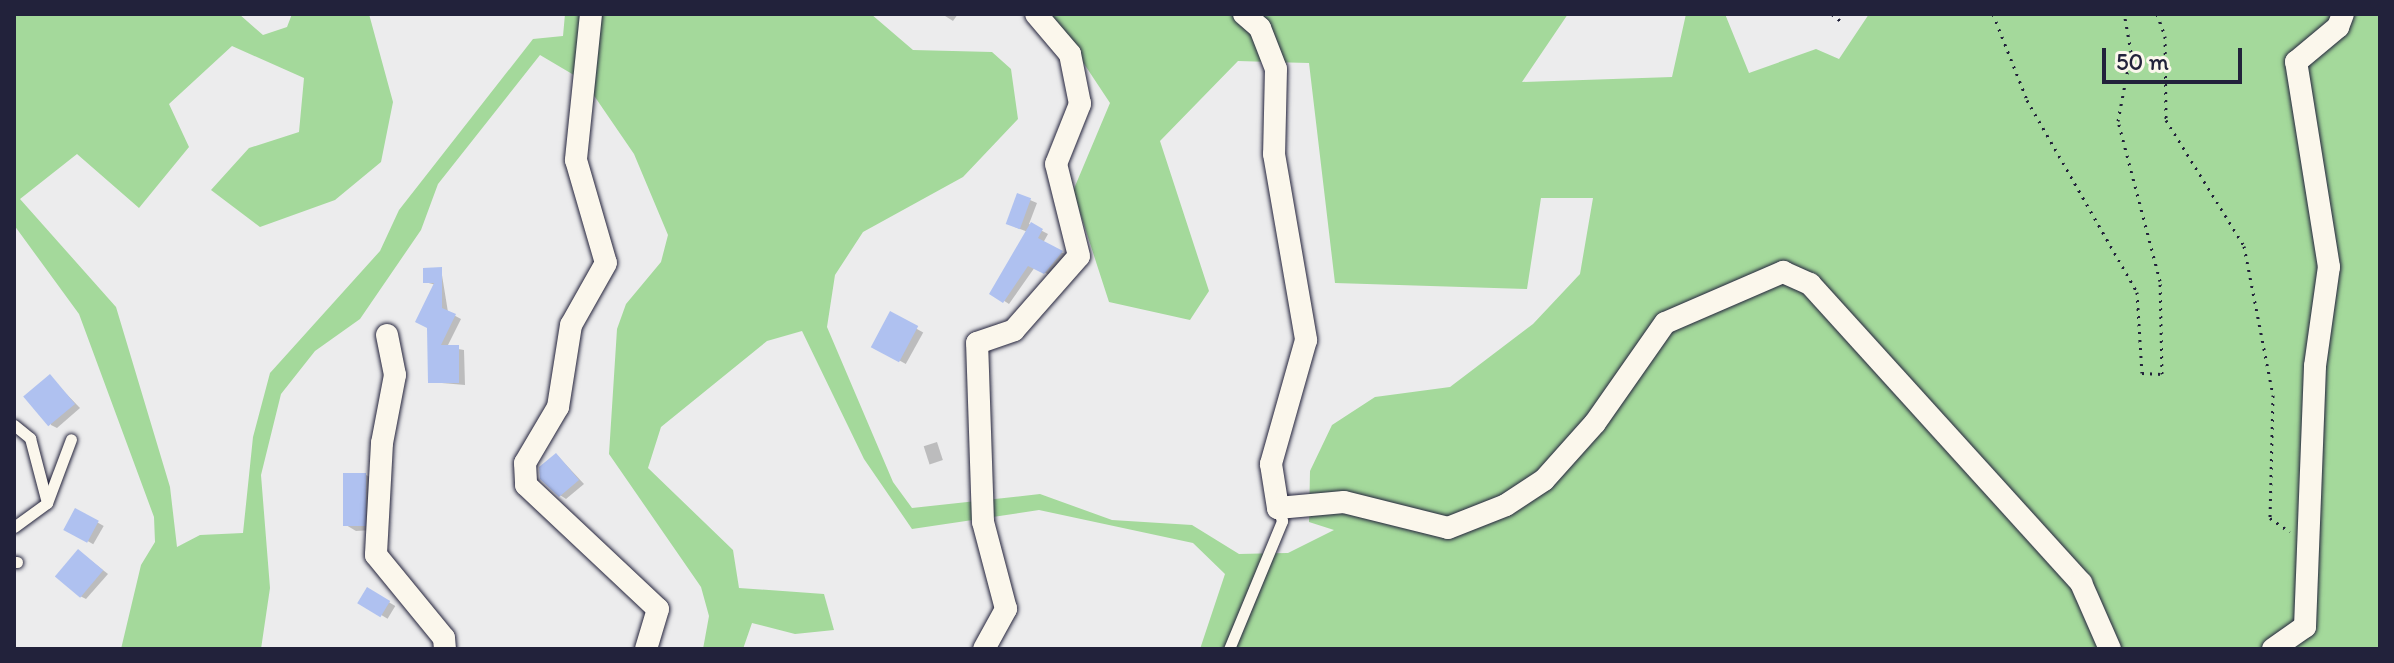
<!DOCTYPE html>
<html>
<head>
<meta charset="utf-8">
<style>
  body { margin:0 }
  #map { position:relative; width:2394px; height:663px; overflow:hidden; background:#ececed; font-family:Itim,sans-serif }
  div>[style] { position:absolute }
  .green>* { inset:0; background:#a4d99b }
  .shadow>* { inset:0; background:#0003; transform-origin:0 0 }
  .building>* { inset:0; background:#afc1f0; transform-origin:0 0 }
  .path>* { height:3px; margin-top:-1.5px; transform-origin:0; background:repeating-linear-gradient(90deg,#22223b 0 2px,transparent 0 8px) }
  .roads { filter:drop-shadow(0 0 2px #22223b) drop-shadow(0 0 2px #22223b) }
  .service>* { height:11px; margin:-5.5px; padding:0 5.5px; transform-origin:5.5px; border-radius:5.5px; background:#fbf7ec }
  .minor>* { height:22px; margin:-11px; padding:0 11px; transform-origin:11px; border-radius:11px; background:#fbf7ec }
  span { translate:-50% -50%; white-space:nowrap; text-align:center; line-height:1.15; -webkit-text-stroke:6px #fbf7ec; paint-order:stroke }
  .frame { position:absolute; inset:0; border:16px solid #22223b; pointer-events:none }
  .scale { position:absolute; left:2102px; top:48px; width:140px; height:36px; box-sizing:border-box; border:4px solid #22223b; border-top:0; padding-left:10px; font-size:24px; line-height:28px; white-space:nowrap; color:#22223b; -webkit-text-stroke:6px #fbf7ec; paint-order:stroke }
</style>
</head>
<body>
<div id="map">
  <div class="green">
    <div style="clip-path:polygon(14px 14px,239px 14px,263px 35px,287px 27px,292px 14px,369px 14px,393px 102px,381px 162px,335px 200px,260px 227px,211px 190px,249px 148px,299px 132px,304px 78px,232px 46px,169px 104px,189px 147px,139px 208px,77px 154px,20px 199px,116px 307px,170px 487px,177px 547px,200px 535px,243px 533px,253px 437px,270px 373px,380px 251px,399px 210px,533px 39px,563px 36px,565px 14px,871px 14px,913px 50px,992px 52px,1011px 69px,1018px 119px,963px 177px,863px 232px,835px 275px,827px 327px,893px 482px,912px 508px,1040px 494px,1112px 520px,1192px 525px,1239px 554px,1288px 553px,1334px 530px,1309px 522px,1310px 471px,1332px 425px,1375px 397px,1450px 387px,1533px 324px,1580px 274px,1593px 198px,1541px 198px,1527px 289px,1335px 283px,1309px 63px,1238px 61px,1160px 141px,1209px 291px,1190px 320px,1109px 302px,1073px 191px,1110px 103px,1051px 14px,1568px 14px,1522px 82px,1672px 77px,1686px 14px,1725px 14px,1749px 73px,1816px 49px,1839px 59px,1869px 14px,2380px 14px,2380px 649px,1200px 649px,1225px 574px,1193px 543px,1039px 510px,912px 529px,864px 459px,802px 331px,767px 341px,661px 427px,648px 468px,733px 550px,739px 588px,824px 594px,834px 630px,795px 634px,752px 623px,743px 649px,703px 649px,709px 616px,701px 587px,609px 454px,617px 329px,626px 304px,661px 262px,668px 235px,634px 154px,584px 81px,540px 55px,438px 184px,421px 230px,360px 319px,315px 351px,281px 394px,261px 475px,270px 588px,261px 649px,121px 649px,141px 565px,155px 542px,154px 517px,79px 314px,14px 225px)"></div>
  </div>
  <div class="shadow">
    <div style="clip-path:polygon(942px 14px,958px 14px,953px 21px)"></div>
    <div style="clip-path:polygon(1030px 200px,1037px 203px,1029px 224px,1048px 234px,1043px 243px,1067px 255px,1051px 276px,1035px 267px,1009px 304px,992px 293px,1028px 232px,1015px 227px)"></div>
    <div style="clip-path:polygon(441px 269px,448px 312px,461px 319px,447px 347px,464px 350px,465px 385px,430px 382px,436px 285px,425px 282px)"></div>
    <div style="left:890px;top:314px;width:38px;height:36px;rotate:29deg"></div>
    <div style="clip-path:polygon(50px 377px,80px 408px,57px 428px,51px 425px)"></div>
    <div style="left:937px;top:442px;width:19px;height:14px;rotate:72deg"></div>
    <div style="clip-path:polygon(557px 455px,584px 484px,566px 499px,560px 495px)"></div>
    <div style="clip-path:polygon(366px 475px,376px 480px,373px 530px,356px 531px,346px 525px)"></div>
    <div style="left:76px;top:510px;width:32px;height:21px;rotate:30deg"></div>
    <div style="clip-path:polygon(84px 555px,108px 574px,86px 599px,80px 596px)"></div>
    <div style="left:367px;top:589px;width:33px;height:15px;rotate:31deg"></div>
  </div>
  <div class="building">
    <div style="left:1017px;top:193px;width:15px;height:33px;rotate:20deg"></div>
    <div style="clip-path:polygon(1031px 222px,1043px 229px,1038px 238px,1063px 251px,1044px 274px,1028px 266px,1003px 303px,989px 294px)"></div>
    <div style="clip-path:polygon(442px 267px,442px 308px,456px 314px,441px 345px,459px 345px,459px 383px,428px 383px,427px 328px,415px 322px,434px 283px,423px 283px,423px 268px)"></div>
    <div style="left:890px;top:311px;width:32px;height:41px;rotate:28deg"></div>
    <div style="left:50px;top:374px;width:39px;height:35px;rotate:50deg"></div>
    <div style="clip-path:polygon(556px 453px,579px 480px,559px 497px,540px 479px,539px 467px)"></div>
    <div style="left:343px;top:473px;width:23px;height:53px"></div>
    <div style="left:75px;top:508px;width:27px;height:25px;rotate:28deg"></div>
    <div style="left:78px;top:549px;width:33px;height:36px;rotate:40deg"></div>
    <div style="left:367px;top:587px;width:27px;height:19px;rotate:31deg"></div>
  </div>
  <div class="path">
    <div style="left:1832px;top:14px;width:13px;rotate:39deg"></div>
    <div style="left:1993px;top:14px;width:92px;rotate:68.4deg"></div>
    <div style="left:2027px;top:100px;width:221px;rotate:60.2deg"></div>
    <div style="left:2137px;top:292px;width:81px;rotate:86.5deg"></div>
    <div style="left:2142px;top:373px;width:20px;rotate:3deg"></div>
    <div style="left:2162px;top:374px;width:93px;rotate:-91.2deg"></div>
    <div style="left:2160px;top:281px;width:165px;rotate:-104.7deg"></div>
    <div style="left:2118px;top:121px;width:70px;rotate:-79.3deg"></div>
    <div style="left:2131px;top:52px;width:39px;rotate:-100deg"></div>
    <div style="left:2157px;top:14px;width:23px;rotate:70deg"></div>
    <div style="left:2165px;top:36px;width:84px;rotate:89.3deg"></div>
    <div style="left:2166px;top:120px;width:148px;rotate:58.2deg"></div>
    <div style="left:2244px;top:246px;width:152px;rotate:79deg"></div>
    <div style="left:2273px;top:395px;width:123px;rotate:91.4deg"></div>
    <div style="left:2270px;top:518px;width:24px;rotate:35deg"></div>
  </div>
  <div class="roads">
    <div class="service">
      <div style="left:14px;top:425px;width:21px;rotate:39deg"></div>
      <div style="left:30px;top:438px;width:63px;rotate:75.3deg"></div>
      <div style="left:14px;top:527px;width:41px;rotate:-36deg"></div>
      <div style="left:47px;top:503px;width:68px;rotate:-69.4deg"></div>
      <div style="left:14px;top:562px;width:3px"></div>
      <div style="left:1229px;top:649px;width:139px;rotate:-67.5deg"></div>
      <div style="left:1282px;top:521px;width:14px;rotate:-107deg"></div>
    </div>
    <div class="minor">
      <div style="left:591px;top:14px;width:147px;rotate:95.9deg"></div>
      <div style="left:576px;top:160px;width:107px;rotate:73.8deg"></div>
      <div style="left:606px;top:263px;width:71px;rotate:119.4deg"></div>
      <div style="left:571px;top:325px;width:83px;rotate:99deg"></div>
      <div style="left:558px;top:407px;width:65px;rotate:120.5deg"></div>
      <div style="left:525px;top:463px;width:22px;rotate:87deg"></div>
      <div style="left:526px;top:485px;width:181px;rotate:43.2deg"></div>
      <div style="left:658px;top:609px;width:42px;rotate:106.7deg"></div>
      <div style="left:1244px;top:14px;width:21px;rotate:41deg"></div>
      <div style="left:1260px;top:28px;width:44px;rotate:68.7deg"></div>
      <div style="left:1276px;top:69px;width:85px;rotate:91.3deg"></div>
      <div style="left:1274px;top:154px;width:189px;rotate:80.2deg"></div>
      <div style="left:1306px;top:340px;width:129px;rotate:105.8deg"></div>
      <div style="left:1271px;top:464px;width:45px;rotate:81deg"></div>
      <div style="left:1278px;top:508px;width:66px;rotate:-5.2deg"></div>
      <div style="left:1344px;top:502px;width:107px;rotate:14deg"></div>
      <div style="left:1448px;top:528px;width:62px;rotate:-21.6deg"></div>
      <div style="left:1506px;top:505px;width:45px;rotate:-33.3deg"></div>
      <div style="left:1544px;top:480px;width:76px;rotate:-48.2deg"></div>
      <div style="left:1595px;top:423px;width:122px;rotate:-55deg"></div>
      <div style="left:1665px;top:323px;width:129px;rotate:-23.4deg"></div>
      <div style="left:1783px;top:272px;width:30px;rotate:24deg"></div>
      <div style="left:1810px;top:284px;width:404px;rotate:47.8deg"></div>
      <div style="left:2081px;top:583px;width:72px;rotate:66.3deg"></div>
      <div style="left:387px;top:335px;width:41px;rotate:78.7deg"></div>
      <div style="left:395px;top:375px;width:69px;rotate:100.8deg"></div>
      <div style="left:382px;top:443px;width:112px;rotate:93.1deg"></div>
      <div style="left:376px;top:555px;width:107px;rotate:50.7deg"></div>
      <div style="left:444px;top:638px;width:11px;rotate:85deg"></div>
      <div style="left:984px;top:649px;width:46px;rotate:-61.2deg"></div>
      <div style="left:1006px;top:609px;width:90px;rotate:-104.8deg"></div>
      <div style="left:983px;top:522px;width:179px;rotate:-91.9deg"></div>
      <div style="left:977px;top:343px;width:39px;rotate:-19deg"></div>
      <div style="left:1014px;top:330px;width:98px;rotate:-48.7deg"></div>
      <div style="left:1079px;top:256px;width:95px;rotate:-104deg"></div>
      <div style="left:1056px;top:164px;width:65px;rotate:-68.2deg"></div>
      <div style="left:1080px;top:104px;width:51px;rotate:-101.3deg"></div>
      <div style="left:1070px;top:54px;width:52px;rotate:-130.4deg"></div>
      <div style="left:2273px;top:649px;width:39px;rotate:-35deg"></div>
      <div style="left:2305px;top:627px;width:261px;rotate:-87.8deg"></div>
      <div style="left:2315px;top:366px;width:100px;rotate:-82deg"></div>
      <div style="left:2329px;top:267px;width:208px;rotate:-99.1deg"></div>
      <div style="left:2296px;top:62px;width:55px;rotate:-39.8deg"></div>
      <div style="left:2338px;top:27px;width:14px;rotate:-69deg"></div>
    </div>
  </div>
  <div class="frame"></div>
  <div class="scale">50 m</div>
</div>
</body>
</html>
